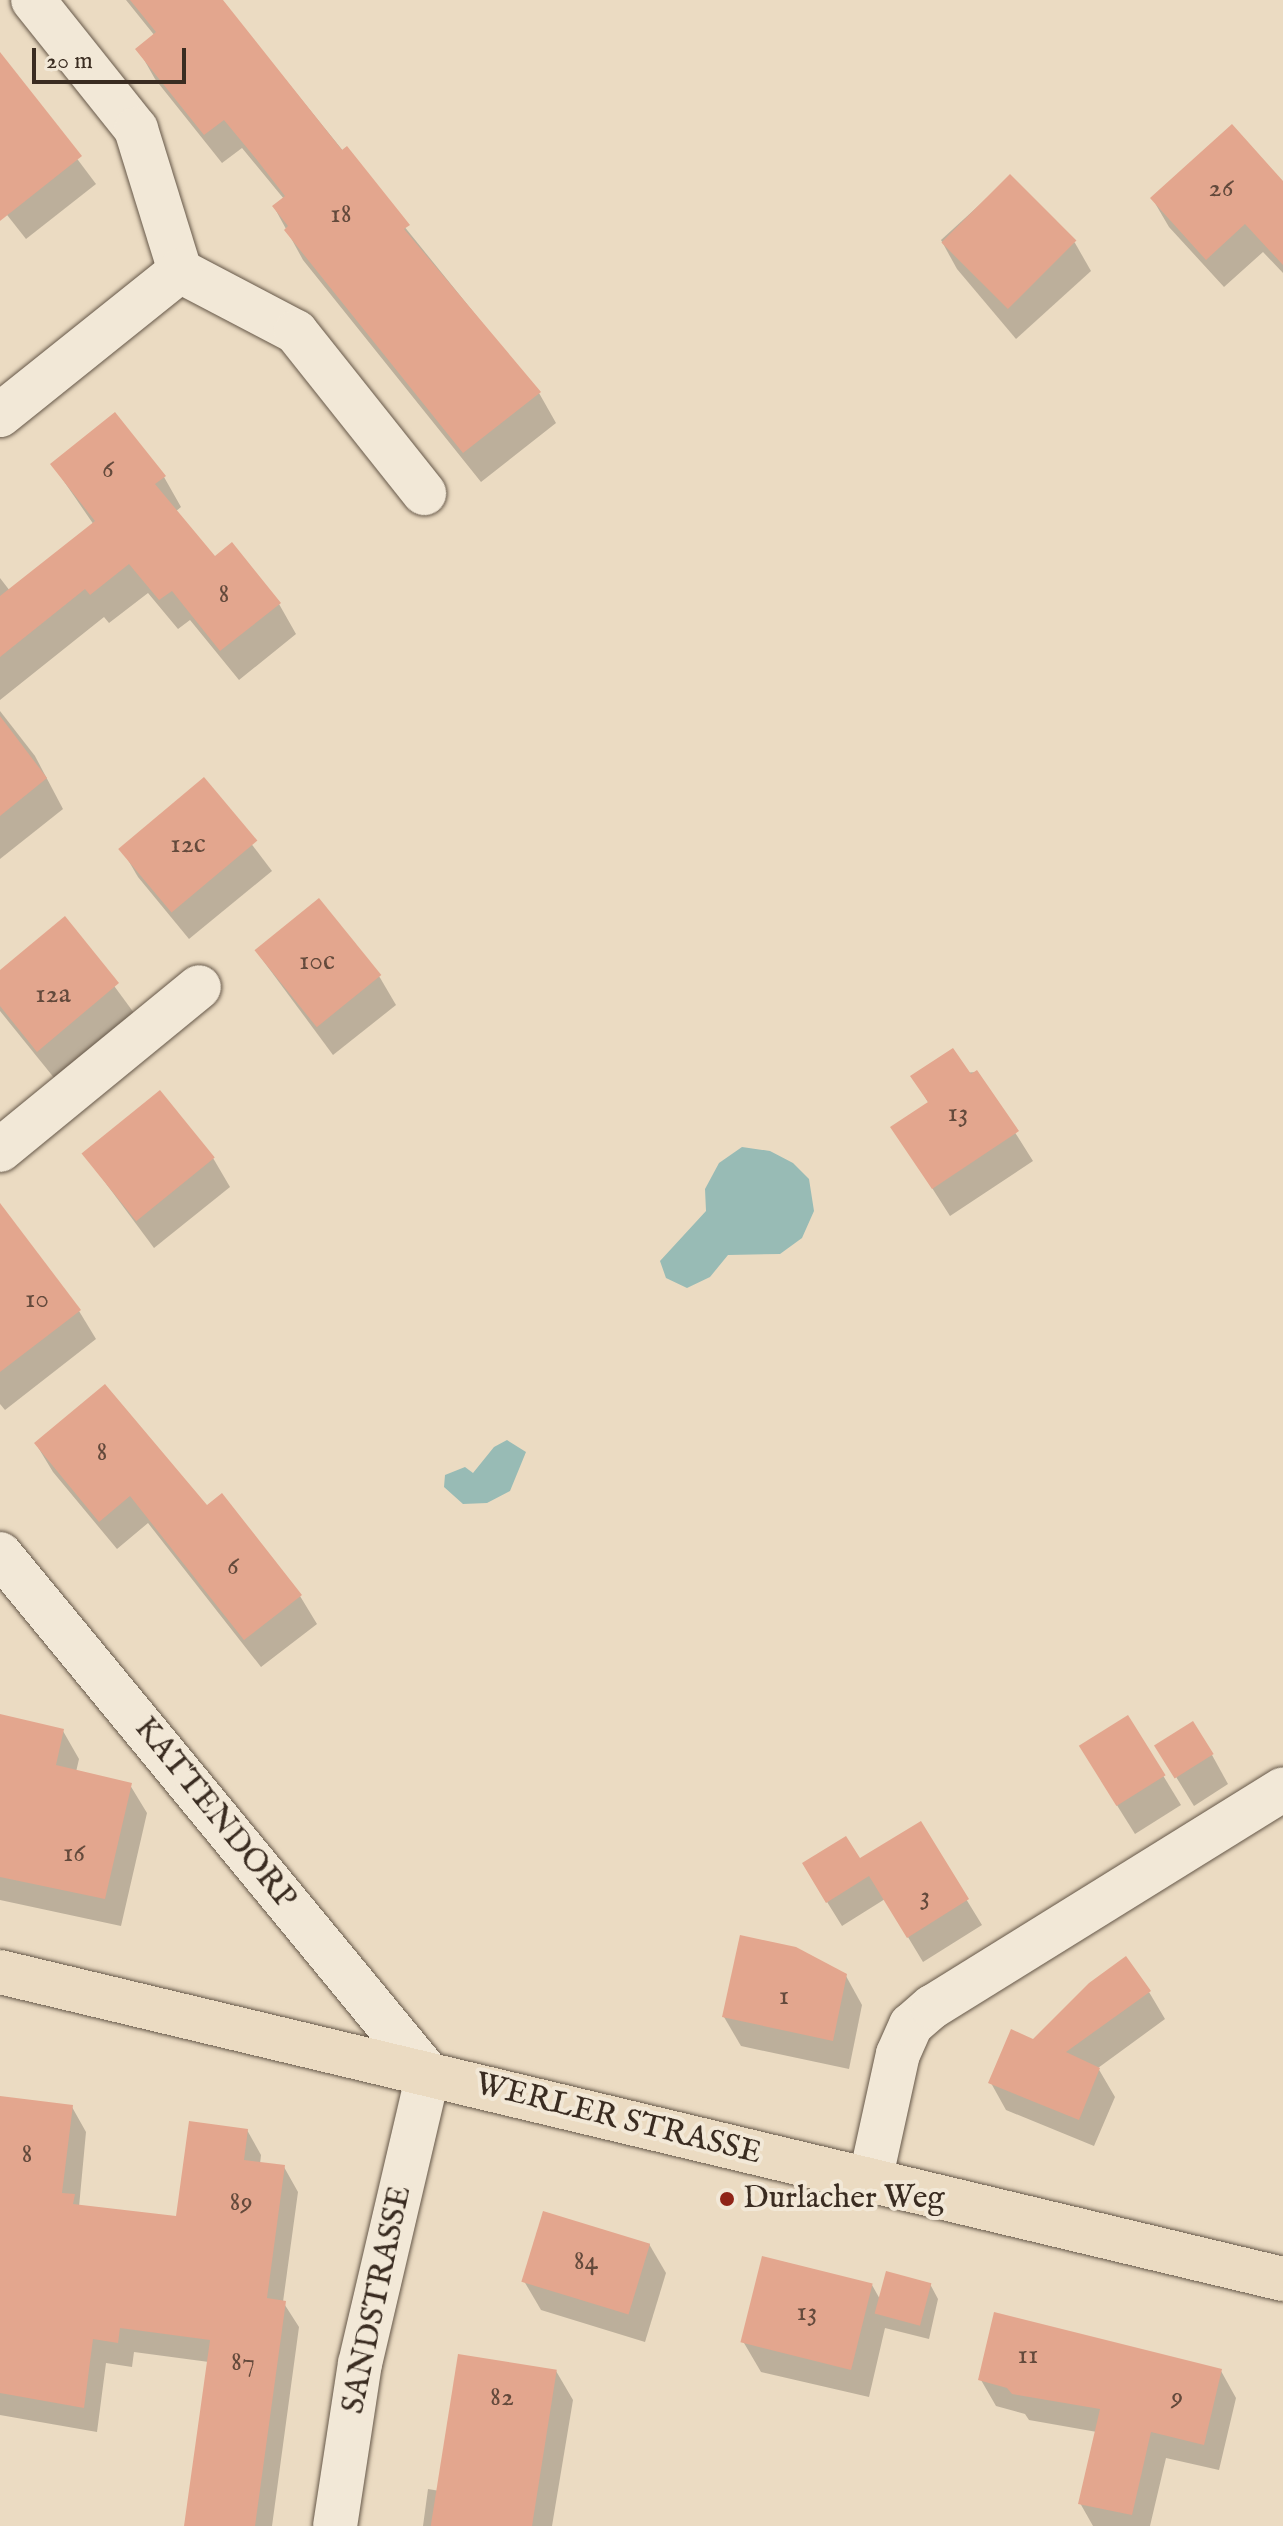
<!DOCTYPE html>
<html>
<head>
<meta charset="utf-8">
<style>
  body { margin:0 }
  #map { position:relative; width:1283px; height:2526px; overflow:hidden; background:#ebdbc2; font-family:"IM FELL English",serif }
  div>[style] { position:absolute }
  .water>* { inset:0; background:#98bbb5 }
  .shadow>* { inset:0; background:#0003 }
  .building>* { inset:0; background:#e3a68e; transform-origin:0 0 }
  .roads { filter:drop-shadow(0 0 2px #665849) drop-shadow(0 0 2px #665849) }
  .minor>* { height:44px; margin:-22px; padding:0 22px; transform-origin:22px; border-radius:22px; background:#f2e8d7 }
  .major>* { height:44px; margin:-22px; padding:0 22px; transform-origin:22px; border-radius:22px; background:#ebdbc2 }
  .dots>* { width:22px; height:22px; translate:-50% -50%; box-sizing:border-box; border:4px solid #f2e8d7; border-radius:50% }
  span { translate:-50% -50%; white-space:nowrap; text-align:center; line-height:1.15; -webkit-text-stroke:8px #f2e8d7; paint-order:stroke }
  .number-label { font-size:28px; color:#644a3c }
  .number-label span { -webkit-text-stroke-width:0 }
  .street-label { font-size:32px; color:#3a2c21 }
  .poi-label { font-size:32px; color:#3a2c21 }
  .left { translate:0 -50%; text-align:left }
  .scale { position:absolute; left:32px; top:48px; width:154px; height:36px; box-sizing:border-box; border:4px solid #3a2c21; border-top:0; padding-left:10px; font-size:24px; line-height:28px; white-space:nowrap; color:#3a2c21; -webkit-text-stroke:6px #f2e8d7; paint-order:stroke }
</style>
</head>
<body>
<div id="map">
  <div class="water">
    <div style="clip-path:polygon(742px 1147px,770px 1151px,793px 1163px,809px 1179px,814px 1211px,802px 1238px,780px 1254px,728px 1255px,710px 1277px,687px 1288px,666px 1278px,660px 1261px,706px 1211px,705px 1189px,719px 1163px)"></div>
    <div style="clip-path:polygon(507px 1440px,526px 1452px,510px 1491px,487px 1503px,463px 1504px,444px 1487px,445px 1475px,465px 1467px,473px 1473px,494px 1447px)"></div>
  </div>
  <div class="shadow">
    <div style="clip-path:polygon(126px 0,221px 0,539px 393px,556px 423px,481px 482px,303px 260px,274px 207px,284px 199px,242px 148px,222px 163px,155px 79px,138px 49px,155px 36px)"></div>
    <div style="clip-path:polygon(0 56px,96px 184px,26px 239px,0 206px)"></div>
    <div style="clip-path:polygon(1010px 177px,1075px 243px,1091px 271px,1016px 339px,957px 269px,941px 240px)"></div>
    <div style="clip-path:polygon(1283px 184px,1283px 273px,1263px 252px,1224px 287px,1169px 227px,1152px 198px)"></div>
    <div style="clip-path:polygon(52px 464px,164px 477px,181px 507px,175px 512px,214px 559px,279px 604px,296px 634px,239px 680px,190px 620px,178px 629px,148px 593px,109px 623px,104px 617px,0 700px,0 578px,10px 591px,94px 525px)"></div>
    <div style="clip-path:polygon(0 711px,35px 756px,63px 809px,0 859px)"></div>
    <div style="clip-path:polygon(203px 780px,272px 871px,189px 939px,138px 877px,121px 848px)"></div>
    <div style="clip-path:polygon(65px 919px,134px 1013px,55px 1079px,0 1011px,0 972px)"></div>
    <div style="clip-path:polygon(256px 951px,379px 976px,396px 1005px,333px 1055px)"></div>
    <div style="clip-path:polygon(977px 1072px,1033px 1161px,950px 1216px,893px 1127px,929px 1104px,913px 1076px)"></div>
    <div style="clip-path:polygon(84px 1154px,213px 1158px,230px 1187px,154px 1248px)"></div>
    <div style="clip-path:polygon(0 1253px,79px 1311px,96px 1339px,5px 1410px,0 1404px)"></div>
    <div style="clip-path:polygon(36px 1444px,206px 1508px,300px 1596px,317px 1624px,261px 1667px,148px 1523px,117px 1549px,53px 1472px)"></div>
    <div style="clip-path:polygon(0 1716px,63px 1731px,79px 1759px,76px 1772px,130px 1785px,147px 1813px,121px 1926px,0 1900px)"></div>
    <div style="clip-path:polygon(1128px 1718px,1181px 1805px,1135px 1834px,1098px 1775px)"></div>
    <div style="clip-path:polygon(1157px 1746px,1212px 1755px,1228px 1784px,1194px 1806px)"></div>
    <div style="clip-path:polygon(920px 1824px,982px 1925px,923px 1962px,885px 1899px,842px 1926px,819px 1889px)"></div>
    <div style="clip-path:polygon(846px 1976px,862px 2005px,849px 2069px,741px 2046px,724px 2017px)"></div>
    <div style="clip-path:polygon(1149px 1992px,1165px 2019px,1098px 2068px,1115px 2097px,1094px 2146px,1006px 2110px,991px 2083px,1033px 2041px)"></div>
    <div style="clip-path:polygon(0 2098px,72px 2107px,86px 2132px,79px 2207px,178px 2218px,247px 2130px,261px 2155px,260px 2164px,284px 2167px,298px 2192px,283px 2302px,299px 2327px,272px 2526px,186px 2526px,209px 2362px,134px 2352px,132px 2367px,106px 2363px,97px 2432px,0 2415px)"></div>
    <div style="clip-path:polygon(649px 2244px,666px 2273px,645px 2342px,541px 2310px,524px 2281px)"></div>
    <div style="clip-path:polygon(930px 2284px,938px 2299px,929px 2339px,885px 2328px,869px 2397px,761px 2372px,744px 2343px,872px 2285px,881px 2301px)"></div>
    <div style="clip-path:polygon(556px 2371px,573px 2400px,552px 2526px,423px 2526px,428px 2489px,440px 2491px)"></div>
    <div style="clip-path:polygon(1221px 2371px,1236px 2398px,1219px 2470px,1166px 2458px,1150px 2526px,1093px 2526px,1080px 2503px,1097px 2432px,1029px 2420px,1025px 2414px,996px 2406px,981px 2380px)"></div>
  </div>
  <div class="building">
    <div style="clip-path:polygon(130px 0,223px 0,342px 150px,347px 146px,410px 225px,404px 229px,541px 392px,463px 453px,284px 230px,288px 226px,272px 206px,285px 196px,257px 160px,224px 120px,204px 135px,135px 49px,156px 32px)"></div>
    <div style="clip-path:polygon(0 52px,82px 156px,0 221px)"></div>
    <div style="clip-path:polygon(1232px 124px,1283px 181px,1283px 265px,1245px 224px,1206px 260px,1150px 198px)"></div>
    <div style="left:1010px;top:174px;width:94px;height:97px;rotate:45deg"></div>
    <div style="clip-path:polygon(115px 412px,166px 476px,155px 484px,215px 556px,232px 542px,281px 603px,220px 651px,172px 591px,159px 600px,129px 564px,90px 595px,85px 589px,0 657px,0 596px,95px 521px,50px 464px)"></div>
    <div style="clip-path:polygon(0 716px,47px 778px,0 816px)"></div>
    <div style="left:204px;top:777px;width:83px;height:112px;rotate:50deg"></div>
    <div style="left:319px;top:898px;width:99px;height:83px;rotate:51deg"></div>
    <div style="clip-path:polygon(65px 916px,119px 983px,37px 1052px,0 1006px,0 970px)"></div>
    <div style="clip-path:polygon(953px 1048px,971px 1074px,977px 1070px,1019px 1131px,932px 1189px,890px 1127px,928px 1102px,910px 1076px)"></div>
    <div style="left:160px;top:1090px;width:87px;height:101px;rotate:51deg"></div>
    <div style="clip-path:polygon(0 1203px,81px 1310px,0 1372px)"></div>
    <div style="clip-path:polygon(105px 1384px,207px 1505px,222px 1493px,302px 1595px,244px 1640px,130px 1496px,99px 1522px,34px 1443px)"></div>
    <div style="clip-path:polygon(0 1714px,64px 1729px,56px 1765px,132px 1783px,105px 1899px,0 1877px)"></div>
    <div style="left:1128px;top:1715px;width:71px;height:58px;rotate:58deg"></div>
    <div style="left:1193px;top:1721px;width:39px;height:46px;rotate:58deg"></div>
    <div style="clip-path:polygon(921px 1821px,969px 1899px,907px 1938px,869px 1876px,826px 1903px,802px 1863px,846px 1836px,860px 1858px)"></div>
    <div style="clip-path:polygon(740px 1935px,796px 1947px,847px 1974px,833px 2041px,722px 2017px)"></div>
    <div style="clip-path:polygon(1126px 1956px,1151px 1991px,1066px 2052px,1100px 2068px,1079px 2120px,988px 2083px,1011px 2029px,1033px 2039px,1089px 1983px)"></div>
    <div style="clip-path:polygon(0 2096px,73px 2105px,62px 2193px,75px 2194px,73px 2204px,176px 2216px,189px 2121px,248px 2129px,244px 2160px,285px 2165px,267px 2298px,286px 2301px,255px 2526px,184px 2526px,210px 2340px,120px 2328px,118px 2343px,93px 2339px,84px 2408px,0 2393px)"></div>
    <div style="left:543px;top:2211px;width:112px;height:74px;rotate:17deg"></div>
    <div style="left:762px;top:2256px;width:114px;height:89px;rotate:14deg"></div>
    <div style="left:886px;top:2271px;width:47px;height:44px;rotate:15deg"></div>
    <div style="clip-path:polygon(994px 2312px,1222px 2369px,1204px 2445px,1151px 2432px,1132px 2515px,1078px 2504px,1100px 2409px,1012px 2394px,1007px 2388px,978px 2380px)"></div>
    <div style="left:458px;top:2354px;width:100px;height:174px;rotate:9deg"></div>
  </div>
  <div class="roads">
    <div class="minor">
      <div style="left:33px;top:0;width:165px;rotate:51.4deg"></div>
      <div style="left:136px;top:129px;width:149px;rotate:72.8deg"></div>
      <div style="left:180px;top:271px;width:131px;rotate:27.7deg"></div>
      <div style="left:296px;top:332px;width:206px;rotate:51.5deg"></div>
      <div style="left:0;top:415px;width:231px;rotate:-38.7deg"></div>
      <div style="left:0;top:1150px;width:257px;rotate:-39.3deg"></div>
      <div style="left:0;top:1554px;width:673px;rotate:50.54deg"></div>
      <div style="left:428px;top:2074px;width:297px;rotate:103.2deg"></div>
      <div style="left:360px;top:2363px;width:165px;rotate:98.7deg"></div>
      <div style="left:870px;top:2181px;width:130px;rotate:-77.6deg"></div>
      <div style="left:898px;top:2054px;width:32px;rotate:-66deg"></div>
      <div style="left:911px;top:2025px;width:28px;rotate:-41deg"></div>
      <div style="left:932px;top:2007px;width:413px;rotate:-31.8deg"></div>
    </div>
    <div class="major">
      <div style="left:0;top:1972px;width:1319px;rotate:13.46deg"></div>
    </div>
  </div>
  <div class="dots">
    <div style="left:727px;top:2199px;background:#8f2418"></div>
  </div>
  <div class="number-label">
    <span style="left:1221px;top:189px">26</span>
    <span style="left:341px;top:215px">18</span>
    <span style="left:108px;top:470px">6</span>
    <span style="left:224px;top:595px">8</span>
    <span style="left:188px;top:845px">12c</span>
    <span style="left:317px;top:962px">10c</span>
    <span style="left:53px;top:995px">12a</span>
    <span style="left:958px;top:1114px">13</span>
    <span style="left:37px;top:1300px">10</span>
    <span style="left:102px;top:1453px">8</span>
    <span style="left:233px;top:1567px">6</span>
    <span style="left:74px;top:1854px">16</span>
    <span style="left:925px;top:1897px">3</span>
    <span style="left:784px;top:1997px">1</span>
    <span style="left:27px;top:2155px">8</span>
    <span style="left:241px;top:2203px">89</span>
    <span style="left:586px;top:2262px">84</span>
    <span style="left:807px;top:2313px">13</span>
    <span style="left:1028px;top:2356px">11</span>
    <span style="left:243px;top:2363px">87</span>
    <span style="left:502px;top:2398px">82</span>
    <span style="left:1177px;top:2398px">9</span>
  </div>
  <div class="street-label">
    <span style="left:214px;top:1814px;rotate:51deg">KATTENDORP</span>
    <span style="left:618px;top:2120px;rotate:14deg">WERLER STRASSE</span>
    <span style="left:378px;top:2300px;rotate:-78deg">SANDSTRASSE</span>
  </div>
  <div class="poi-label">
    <span class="left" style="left:743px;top:2199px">Durlacher Weg</span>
  </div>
  <div class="scale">20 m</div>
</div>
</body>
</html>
